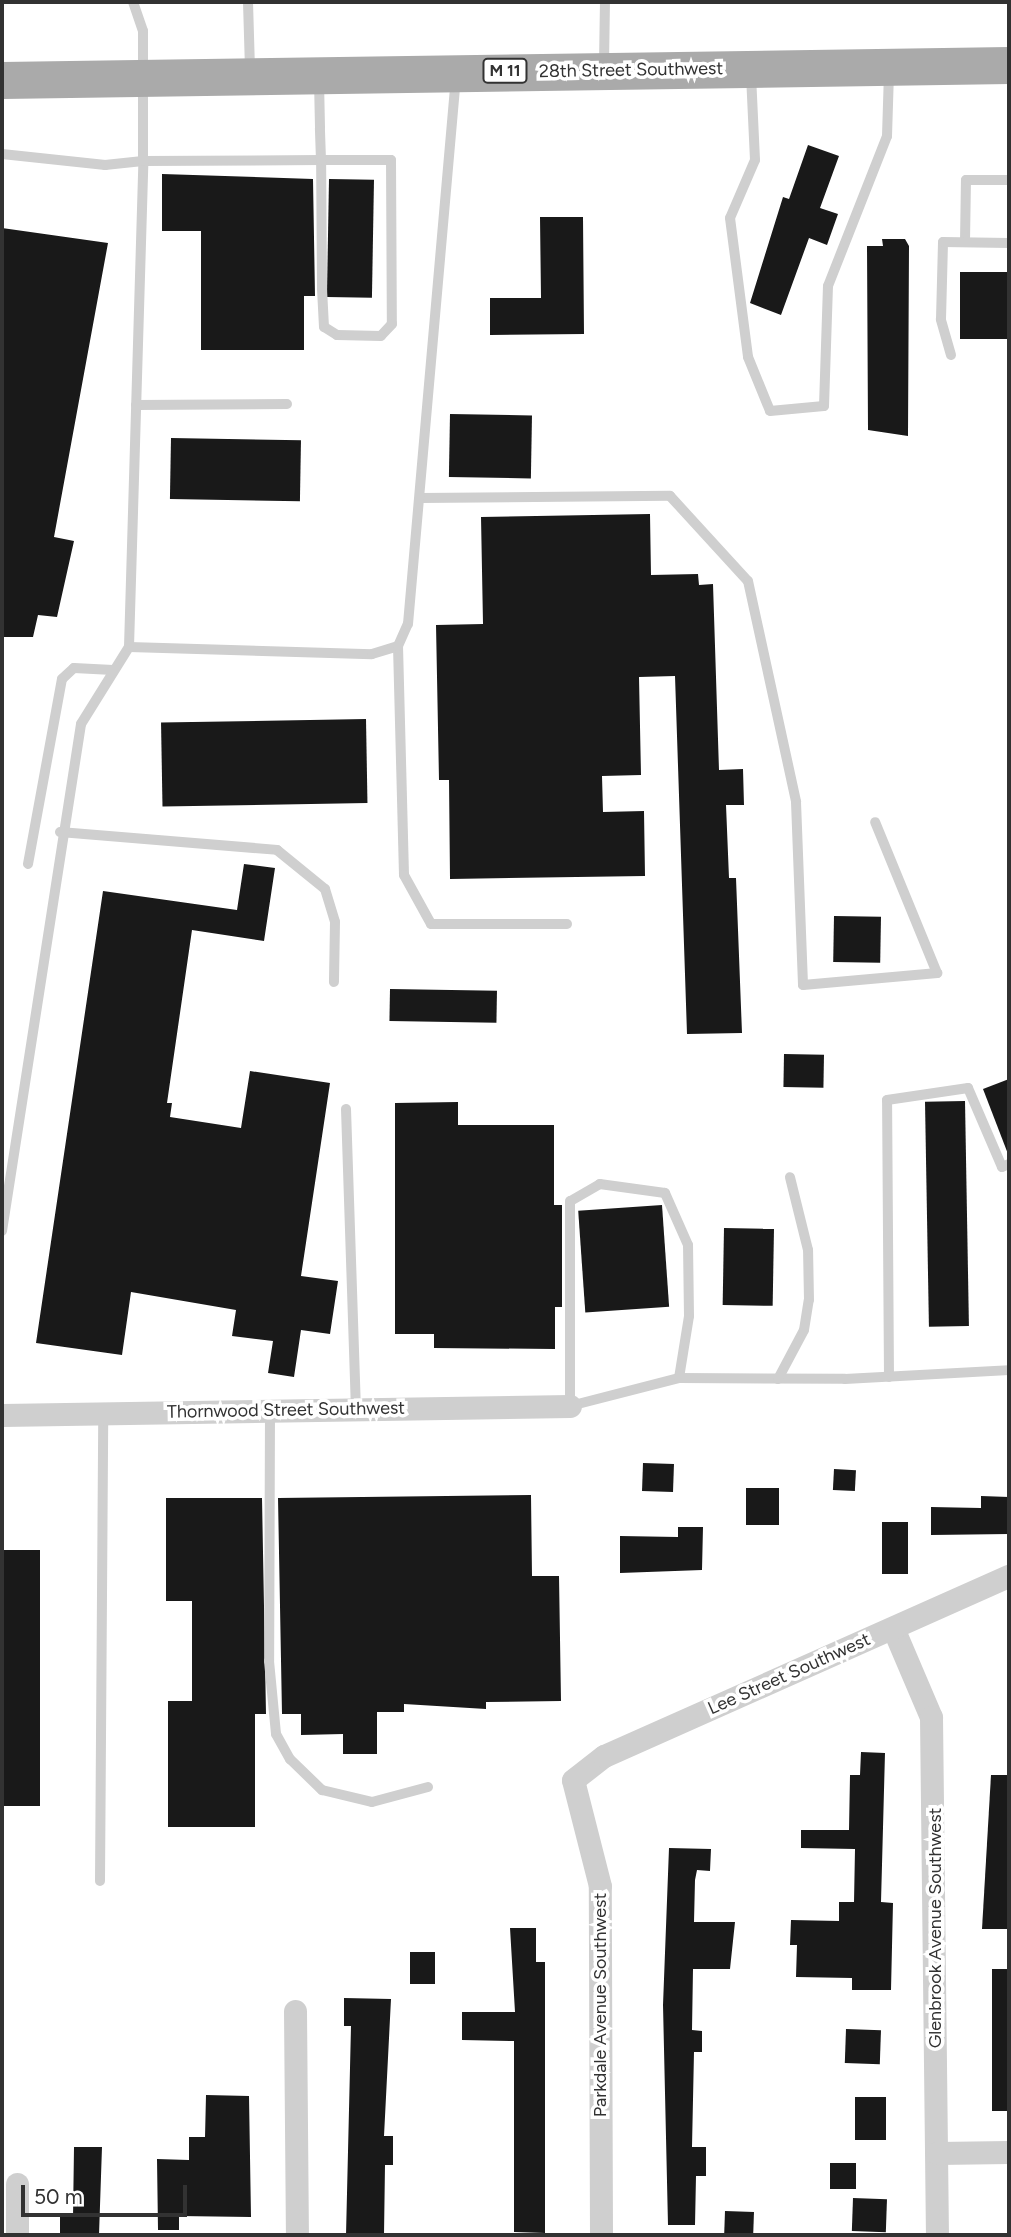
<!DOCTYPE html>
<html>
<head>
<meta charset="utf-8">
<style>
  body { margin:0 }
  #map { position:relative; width:1011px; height:2237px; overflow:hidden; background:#fff; font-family:Figtree,sans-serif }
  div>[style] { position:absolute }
  .building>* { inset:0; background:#191919; transform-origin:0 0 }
  .service>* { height:10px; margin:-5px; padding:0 5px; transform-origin:5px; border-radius:5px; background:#cfcfcf }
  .minor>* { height:23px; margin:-11.5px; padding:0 11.5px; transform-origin:11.5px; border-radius:11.5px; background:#cfcfcf }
  .primary>* { height:37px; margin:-18.5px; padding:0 18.5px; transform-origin:18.5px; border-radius:18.5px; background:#aaa }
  span { translate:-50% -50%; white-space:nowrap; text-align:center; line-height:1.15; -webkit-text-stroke:7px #fff; paint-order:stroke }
  .shield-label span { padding:2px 5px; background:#fff; border:2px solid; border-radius:5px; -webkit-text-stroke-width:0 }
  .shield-label { font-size:16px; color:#323232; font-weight:700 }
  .street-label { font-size:18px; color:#323232 }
  .frame { position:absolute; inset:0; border:4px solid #323232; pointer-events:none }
  .scale { position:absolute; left:21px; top:2185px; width:166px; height:32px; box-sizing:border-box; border:4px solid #323232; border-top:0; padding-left:9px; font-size:21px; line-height:24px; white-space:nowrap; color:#323232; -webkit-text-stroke:5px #fff; paint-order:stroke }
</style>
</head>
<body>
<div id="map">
  <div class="building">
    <div style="clip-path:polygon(808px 145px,839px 156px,820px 208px,838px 214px,827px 245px,809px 238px,781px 315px,750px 303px,783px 197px,789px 199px)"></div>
    <div style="clip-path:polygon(162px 174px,313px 179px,315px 296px,304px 296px,304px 350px,201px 350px,201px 231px,162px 231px)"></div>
    <div style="left:329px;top:179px;width:45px;height:118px;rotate:1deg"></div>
    <div style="clip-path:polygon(540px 217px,583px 217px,584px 334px,490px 335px,490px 298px,541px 298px)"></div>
    <div style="clip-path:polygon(2px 228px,108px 243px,54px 537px,74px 541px,57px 617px,38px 615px,33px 637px,2px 637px)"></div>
    <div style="clip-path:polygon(882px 239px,905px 239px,909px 246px,908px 436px,868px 430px,867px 246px,883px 246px)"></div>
    <div style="left:960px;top:272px;width:49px;height:67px"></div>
    <div style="left:450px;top:414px;width:82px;height:63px;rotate:1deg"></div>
    <div style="left:171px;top:438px;width:130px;height:61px;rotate:1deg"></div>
    <div style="clip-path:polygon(650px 514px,651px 575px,698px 574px,699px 585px,713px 584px,719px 770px,743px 769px,744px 805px,726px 805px,729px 878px,736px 878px,742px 1033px,687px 1034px,675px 676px,639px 677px,641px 775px,602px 776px,603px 812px,644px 811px,645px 876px,450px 879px,449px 780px,439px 780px,436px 625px,483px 624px,481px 517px)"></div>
    <div style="left:366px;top:719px;width:84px;height:205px;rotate:89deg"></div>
    <div style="clip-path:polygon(244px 864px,275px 868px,264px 941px,192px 930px,167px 1103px,172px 1103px,170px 1117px,241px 1128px,250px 1071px,330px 1083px,301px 1276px,338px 1281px,330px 1334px,301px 1330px,294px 1377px,268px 1373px,273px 1341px,232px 1336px,236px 1310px,131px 1292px,122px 1355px,36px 1343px,103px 891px,237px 910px)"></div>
    <div style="left:834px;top:916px;width:47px;height:46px;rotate:1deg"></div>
    <div style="left:390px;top:989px;width:107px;height:32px;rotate:1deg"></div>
    <div style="left:784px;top:1054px;width:40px;height:33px;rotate:1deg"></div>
    <div style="clip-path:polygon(1009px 1079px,1009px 1154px,1008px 1154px,983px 1089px)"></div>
    <div style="left:965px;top:1101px;width:225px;height:40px;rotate:89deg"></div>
    <div style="clip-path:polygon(458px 1102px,458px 1125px,554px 1125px,554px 1205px,562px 1205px,562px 1307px,555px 1307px,555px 1349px,434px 1348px,434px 1334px,395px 1334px,395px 1103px)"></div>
    <div style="left:662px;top:1205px;width:102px;height:84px;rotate:86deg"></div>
    <div style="left:724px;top:1228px;width:50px;height:77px;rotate:1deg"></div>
    <div style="left:643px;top:1463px;width:31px;height:28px;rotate:2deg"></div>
    <div style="left:834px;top:1469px;width:22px;height:21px;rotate:3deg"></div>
    <div style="left:746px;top:1488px;width:33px;height:37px"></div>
    <div style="clip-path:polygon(531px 1495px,532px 1576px,559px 1576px,561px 1701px,486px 1702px,486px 1709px,404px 1704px,404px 1712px,377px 1712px,377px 1754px,343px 1754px,343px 1734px,301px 1735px,301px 1714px,282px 1714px,278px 1498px)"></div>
    <div style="clip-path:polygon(981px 1496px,1009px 1497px,1009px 1534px,931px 1535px,931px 1507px,981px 1508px)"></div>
    <div style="clip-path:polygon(166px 1498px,262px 1498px,266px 1714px,255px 1714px,255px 1827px,168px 1827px,168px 1701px,192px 1701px,192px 1601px,166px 1601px)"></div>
    <div style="left:882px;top:1522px;width:26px;height:52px"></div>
    <div style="clip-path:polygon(678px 1527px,703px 1527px,702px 1570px,620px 1573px,620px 1536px,678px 1537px)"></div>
    <div style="left:2px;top:1550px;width:38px;height:256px"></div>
    <div style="clip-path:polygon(861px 1752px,885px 1753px,881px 1902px,893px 1903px,891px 1990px,852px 1990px,852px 1978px,796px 1977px,797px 1945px,790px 1945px,791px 1920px,839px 1921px,839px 1902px,854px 1902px,855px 1849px,801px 1848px,801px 1830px,849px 1830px,850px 1775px,860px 1775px)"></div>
    <div style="clip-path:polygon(991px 1775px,1009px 1775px,1009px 1929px,982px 1929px)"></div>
    <div style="clip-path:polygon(669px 1848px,711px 1849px,710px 1871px,697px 1870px,695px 1880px,694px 1922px,735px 1922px,730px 1969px,693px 1969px,692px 2030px,702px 2031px,702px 2052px,694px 2052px,692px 2147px,706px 2147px,706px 2176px,696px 2176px,695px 2225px,668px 2225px,663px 2005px)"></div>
    <div style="clip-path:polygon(510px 1928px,536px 1928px,536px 1962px,545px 1962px,545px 2233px,514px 2232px,514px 2041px,462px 2040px,462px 2012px,515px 2012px)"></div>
    <div style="left:410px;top:1952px;width:25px;height:32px"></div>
    <div style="left:992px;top:1969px;width:17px;height:142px"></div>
    <div style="clip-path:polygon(344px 1998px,391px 1999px,384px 2136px,393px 2136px,393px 2165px,385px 2165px,384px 2235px,346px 2235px,351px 2026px,344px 2026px)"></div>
    <div style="left:846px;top:2029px;width:35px;height:34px;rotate:2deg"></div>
    <div style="clip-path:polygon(206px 2095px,249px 2096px,251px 2217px,179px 2216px,179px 2230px,158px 2230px,157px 2159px,189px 2160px,189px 2137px,205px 2137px)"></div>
    <div style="left:855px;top:2097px;width:31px;height:43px"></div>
    <div style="clip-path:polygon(74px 2147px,102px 2147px,99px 2235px,60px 2235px,60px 2217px,73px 2217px)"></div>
    <div style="left:830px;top:2163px;width:26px;height:26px"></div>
    <div style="left:853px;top:2198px;width:34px;height:33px;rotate:2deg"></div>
    <div style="left:725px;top:2211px;width:29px;height:24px;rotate:2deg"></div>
  </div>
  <div class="service">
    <div style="left:248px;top:2px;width:68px;rotate:88.3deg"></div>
    <div style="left:604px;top:64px;width:62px;rotate:-89.1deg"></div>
    <div style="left:751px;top:75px;width:85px;rotate:87.3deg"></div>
    <div style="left:755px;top:160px;width:63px;rotate:113.3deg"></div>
    <div style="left:730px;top:218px;width:140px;rotate:82.6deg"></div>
    <div style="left:748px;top:357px;width:58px;rotate:67.8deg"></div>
    <div style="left:770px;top:411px;width:54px;rotate:-5.3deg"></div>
    <div style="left:824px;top:406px;width:120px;rotate:-88.1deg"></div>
    <div style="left:828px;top:286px;width:161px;rotate:-68.5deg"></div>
    <div style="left:887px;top:136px;width:65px;rotate:-88.2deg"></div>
    <div style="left:2px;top:154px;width:104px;rotate:6.1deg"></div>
    <div style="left:105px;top:165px;width:38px;rotate:-6deg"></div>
    <div style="left:143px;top:161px;width:178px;rotate:-0.3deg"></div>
    <div style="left:321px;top:160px;width:70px"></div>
    <div style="left:391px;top:160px;width:164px;rotate:89.7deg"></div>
    <div style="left:392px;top:324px;width:16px;rotate:133deg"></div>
    <div style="left:381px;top:336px;width:44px;rotate:-178.7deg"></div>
    <div style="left:337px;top:335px;width:15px;rotate:-148deg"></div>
    <div style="left:324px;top:327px;width:39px;rotate:-93deg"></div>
    <div style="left:322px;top:288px;width:128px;rotate:-90.4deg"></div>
    <div style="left:321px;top:160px;width:32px;rotate:-92deg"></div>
    <div style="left:320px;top:128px;width:47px;rotate:-91.2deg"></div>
    <div style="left:965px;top:242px;width:62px;rotate:-89.1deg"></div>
    <div style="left:966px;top:180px;width:43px"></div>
    <div style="left:951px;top:355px;width:37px;rotate:-106deg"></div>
    <div style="left:941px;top:319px;width:77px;rotate:-88.5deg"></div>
    <div style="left:943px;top:242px;width:66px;rotate:0.9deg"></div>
    <div style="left:136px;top:405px;width:151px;rotate:-0.4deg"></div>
    <div style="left:421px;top:498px;width:249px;rotate:-0.5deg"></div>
    <div style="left:670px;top:496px;width:115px;rotate:47.5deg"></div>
    <div style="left:748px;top:581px;width:226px;rotate:77.7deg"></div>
    <div style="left:796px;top:802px;width:183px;rotate:87.8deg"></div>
    <div style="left:803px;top:985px;width:135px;rotate:-5.1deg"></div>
    <div style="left:937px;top:973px;width:163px;rotate:-112.3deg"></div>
    <div style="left:398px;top:646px;width:229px;rotate:88.5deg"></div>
    <div style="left:404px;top:875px;width:56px;rotate:61.1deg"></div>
    <div style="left:431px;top:924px;width:136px"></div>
    <div style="left:129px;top:647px;width:243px;rotate:1.7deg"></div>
    <div style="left:372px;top:654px;width:27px;rotate:-17deg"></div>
    <div style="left:398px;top:646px;width:24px;rotate:-66deg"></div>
    <div style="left:408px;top:624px;width:549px;rotate:-84.99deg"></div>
    <div style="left:60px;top:832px;width:218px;rotate:4.7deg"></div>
    <div style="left:277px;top:850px;width:62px;rotate:39.1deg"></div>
    <div style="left:325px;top:889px;width:34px;rotate:73deg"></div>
    <div style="left:335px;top:922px;width:60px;rotate:91deg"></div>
    <div style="left:28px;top:864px;width:188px;rotate:-79.6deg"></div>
    <div style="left:62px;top:679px;width:16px;rotate:-43deg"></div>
    <div style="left:74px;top:668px;width:39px;rotate:3deg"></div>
    <div style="left:346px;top:1109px;width:300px;rotate:88.1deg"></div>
    <div style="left:2px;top:1231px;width:513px;rotate:-81.14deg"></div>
    <div style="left:81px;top:724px;width:91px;rotate:-58.1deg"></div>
    <div style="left:129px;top:647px;width:486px;rotate:-88.3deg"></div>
    <div style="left:143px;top:161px;width:130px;rotate:-90deg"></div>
    <div style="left:143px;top:31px;width:31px;rotate:-109deg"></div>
    <div style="left:889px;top:1377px;width:277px;rotate:-90.4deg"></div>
    <div style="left:887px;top:1100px;width:82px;rotate:-8.4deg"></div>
    <div style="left:968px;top:1088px;width:86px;rotate:66.7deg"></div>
    <div style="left:1002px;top:1167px;width:8px;rotate:-23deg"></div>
    <div style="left:679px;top:1378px;width:63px;rotate:-80.8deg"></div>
    <div style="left:689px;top:1316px;width:71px;rotate:-90.8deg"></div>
    <div style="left:688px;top:1245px;width:57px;rotate:-113.9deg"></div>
    <div style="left:665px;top:1193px;width:66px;rotate:-172.1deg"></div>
    <div style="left:600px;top:1184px;width:34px;rotate:150deg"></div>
    <div style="left:570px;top:1201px;width:205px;rotate:90deg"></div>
    <div style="left:570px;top:1406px;width:113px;rotate:-14.4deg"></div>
    <div style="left:679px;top:1378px;width:166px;rotate:0.3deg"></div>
    <div style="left:845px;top:1379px;width:164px;rotate:-3.1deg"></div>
    <div style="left:778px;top:1379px;width:55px;rotate:-62deg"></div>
    <div style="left:804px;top:1330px;width:30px;rotate:-81deg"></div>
    <div style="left:809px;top:1300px;width:50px;rotate:-91.1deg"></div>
    <div style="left:808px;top:1250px;width:75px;rotate:-103.9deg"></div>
    <div style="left:270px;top:1411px;width:250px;rotate:90.2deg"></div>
    <div style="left:269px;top:1661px;width:73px;rotate:84.5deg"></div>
    <div style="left:276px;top:1734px;width:29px;rotate:61deg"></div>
    <div style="left:290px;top:1759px;width:45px;rotate:44.1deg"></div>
    <div style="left:322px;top:1790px;width:51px;rotate:13.5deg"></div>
    <div style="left:372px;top:1802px;width:58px;rotate:-15deg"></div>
    <div style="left:100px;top:1881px;width:468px;rotate:-89.6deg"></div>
  </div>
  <div class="minor">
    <div style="left:2px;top:1415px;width:568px;rotate:-0.91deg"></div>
    <div style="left:893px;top:1628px;width:97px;rotate:66.9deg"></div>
    <div style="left:931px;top:1717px;width:518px;rotate:89.34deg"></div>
    <div style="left:295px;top:2011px;width:224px;rotate:89.5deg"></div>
    <div style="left:937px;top:2153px;width:72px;rotate:-0.8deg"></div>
    <div style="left:17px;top:2184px;width:51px;rotate:90deg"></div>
    <div style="left:601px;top:2235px;width:349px;rotate:-90.2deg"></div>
    <div style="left:600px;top:1886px;width:109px;rotate:-104.3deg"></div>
    <div style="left:573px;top:1780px;width:39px;rotate:-38deg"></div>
    <div style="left:604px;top:1756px;width:443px;rotate:-24deg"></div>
  </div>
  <div class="primary">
    <div style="left:2px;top:80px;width:1007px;rotate:-0.85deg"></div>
  </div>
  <div class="shield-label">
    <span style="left:505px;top:71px">M 11</span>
  </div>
  <div class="street-label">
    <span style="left:631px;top:70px;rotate:-1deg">28th Street Southwest</span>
    <span style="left:286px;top:1410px;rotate:-1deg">Thornwood Street Southwest</span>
    <span style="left:789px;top:1674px;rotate:-24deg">Lee Street Southwest</span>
    <span style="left:935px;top:1928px;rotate:-90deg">Glenbrook Avenue Southwest</span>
    <span style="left:600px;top:2005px;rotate:-90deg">Parkdale Avenue Southwest</span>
  </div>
  <div class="frame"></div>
  <div class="scale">50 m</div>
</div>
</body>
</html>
